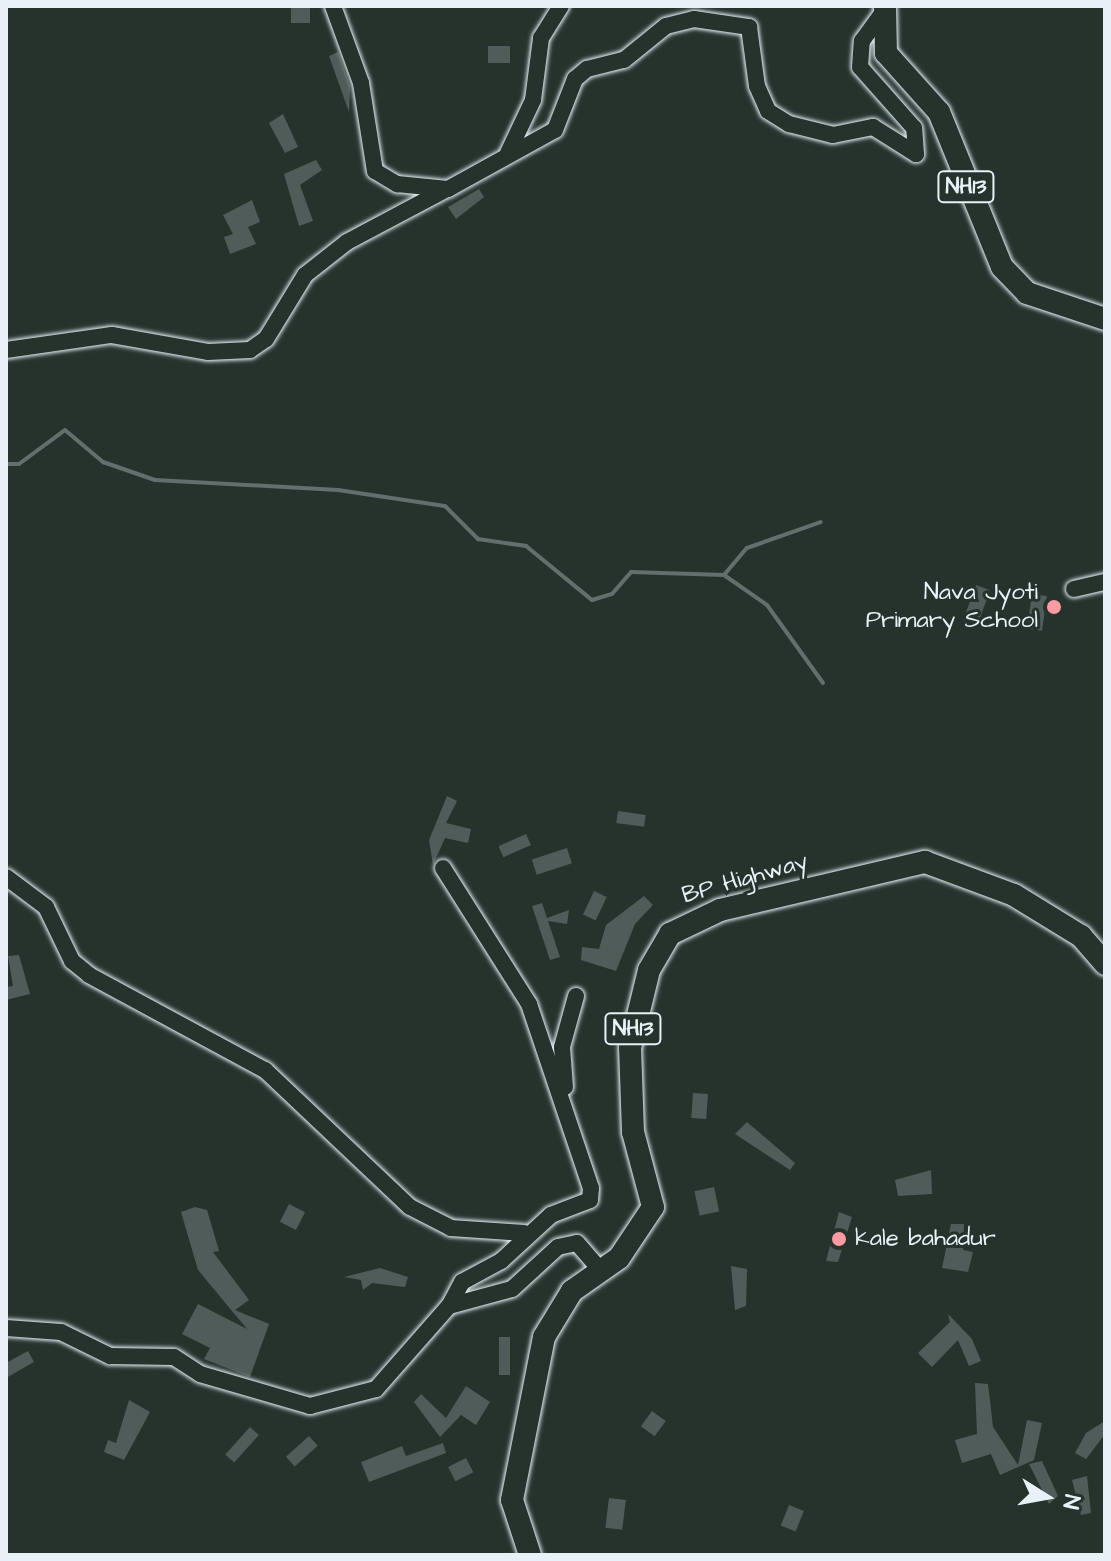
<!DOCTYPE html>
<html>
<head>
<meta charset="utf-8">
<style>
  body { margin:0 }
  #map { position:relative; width:1111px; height:1561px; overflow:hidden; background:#26332d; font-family:"Architects Daughter",sans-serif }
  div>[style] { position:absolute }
  .stream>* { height:4px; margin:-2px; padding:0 2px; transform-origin:2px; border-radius:2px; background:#636f6d }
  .building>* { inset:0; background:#505c59; transform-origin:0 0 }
  .roads { filter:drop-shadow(0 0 2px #e8f1f8) drop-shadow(0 0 2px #e8f1f8) }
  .minor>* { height:16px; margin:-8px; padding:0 8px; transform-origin:8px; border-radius:8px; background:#26332d }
  .highway>* { height:22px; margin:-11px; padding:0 11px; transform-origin:11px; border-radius:11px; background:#26332d }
  .dots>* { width:22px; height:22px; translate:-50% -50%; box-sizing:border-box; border:4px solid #26332d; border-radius:50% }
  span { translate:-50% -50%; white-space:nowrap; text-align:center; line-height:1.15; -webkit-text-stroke:6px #26332d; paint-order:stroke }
  .shield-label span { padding:2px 6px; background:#26332d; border:2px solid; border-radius:6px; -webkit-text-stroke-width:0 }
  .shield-label { font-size:22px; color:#e8f1f8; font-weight:700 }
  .poi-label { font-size:24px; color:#e8f1f8 }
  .right { translate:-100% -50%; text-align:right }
  .left { translate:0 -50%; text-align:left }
  .street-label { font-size:24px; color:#e8f1f8 }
  .frame { position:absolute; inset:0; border:8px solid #e8f1f8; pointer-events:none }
  .north { position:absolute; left:1007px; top:1457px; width:80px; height:80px; -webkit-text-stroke:6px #26332d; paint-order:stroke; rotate:101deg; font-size:22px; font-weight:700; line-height:32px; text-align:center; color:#e8f1f8 }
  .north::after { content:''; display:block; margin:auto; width:28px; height:36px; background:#e8f1f8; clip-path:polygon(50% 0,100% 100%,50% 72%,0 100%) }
</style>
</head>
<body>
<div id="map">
  <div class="stream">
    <div style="left:6px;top:464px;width:13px"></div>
    <div style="left:19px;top:464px;width:57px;rotate:-36.5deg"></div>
    <div style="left:65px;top:430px;width:50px;rotate:40.1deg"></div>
    <div style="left:103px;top:462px;width:55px;rotate:19.1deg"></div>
    <div style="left:155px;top:480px;width:183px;rotate:3.1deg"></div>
    <div style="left:338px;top:490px;width:108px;rotate:8.5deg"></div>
    <div style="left:445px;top:506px;width:47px;rotate:45deg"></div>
    <div style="left:478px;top:539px;width:49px;rotate:8.3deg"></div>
    <div style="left:526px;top:546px;width:85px;rotate:39.3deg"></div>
    <div style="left:592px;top:600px;width:21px;rotate:-17deg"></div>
    <div style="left:612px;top:594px;width:29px;rotate:-49deg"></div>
    <div style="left:631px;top:572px;width:93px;rotate:1.8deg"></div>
    <div style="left:724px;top:575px;width:52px;rotate:34.9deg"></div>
    <div style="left:767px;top:605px;width:96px;rotate:54.3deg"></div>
    <div style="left:724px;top:575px;width:35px;rotate:-50deg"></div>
    <div style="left:747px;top:548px;width:78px;rotate:-19.4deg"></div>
  </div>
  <div class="building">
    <div style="left:291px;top:6px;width:19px;height:17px"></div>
    <div style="left:488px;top:46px;width:22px;height:17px"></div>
    <div style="clip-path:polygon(338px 52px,350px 86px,349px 112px,329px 56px)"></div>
    <div style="clip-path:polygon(283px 114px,298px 147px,285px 153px,269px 123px)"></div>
    <div style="clip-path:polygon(316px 160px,322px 170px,300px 185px,313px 221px,299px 226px,284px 174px)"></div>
    <div style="clip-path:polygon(479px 189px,484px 197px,456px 219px,448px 207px)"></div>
    <div style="clip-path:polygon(252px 200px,260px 222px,248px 227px,256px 244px,230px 254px,224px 237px,233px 234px,223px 215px)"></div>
    <div style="left:976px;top:585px;width:15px;height:34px;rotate:20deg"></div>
    <div style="left:1032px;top:594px;width:15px;height:35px;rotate:8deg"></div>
    <div style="clip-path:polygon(447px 796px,457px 801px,446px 823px,471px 829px,468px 843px,445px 838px,433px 865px,429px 840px)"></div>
    <div style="left:618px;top:811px;width:28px;height:12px;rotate:8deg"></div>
    <div style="left:526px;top:834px;width:12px;height:30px;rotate:66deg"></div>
    <div style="left:567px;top:848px;width:16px;height:37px;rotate:72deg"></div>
    <div style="left:594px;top:891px;width:14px;height:26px;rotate:25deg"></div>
    <div style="clip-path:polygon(644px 896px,653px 905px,635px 924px,616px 971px,581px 960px,582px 947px,599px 949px,606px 925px)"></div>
    <div style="clip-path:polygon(542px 903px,547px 918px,569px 910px,567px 924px,548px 921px,560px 957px,550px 960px,532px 906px)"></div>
    <div style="clip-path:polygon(19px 955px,30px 994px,6px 1000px,6px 987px,13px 986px,8px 956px)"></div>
    <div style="left:693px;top:1093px;width:15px;height:25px;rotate:4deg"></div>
    <div style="clip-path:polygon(747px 1122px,795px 1163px,790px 1170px,735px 1134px)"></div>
    <div style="clip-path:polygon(931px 1170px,932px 1194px,898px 1196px,895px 1180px)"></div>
    <div style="left:714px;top:1187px;width:25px;height:20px;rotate:78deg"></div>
    <div style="left:289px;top:1204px;width:18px;height:20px;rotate:27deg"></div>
    <div style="clip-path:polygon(195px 1207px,207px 1210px,219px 1251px,213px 1252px,249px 1300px,235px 1310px,269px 1324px,250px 1377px,204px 1359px,210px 1348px,182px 1334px,198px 1304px,247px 1329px,198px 1270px,181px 1212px)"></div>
    <div style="clip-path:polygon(839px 1212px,852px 1217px,838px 1262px,826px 1261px)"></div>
    <div style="clip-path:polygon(951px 1224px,964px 1224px,963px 1250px,973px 1252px,968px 1272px,942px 1268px)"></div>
    <div style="clip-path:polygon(731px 1266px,747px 1269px,746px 1306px,735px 1310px)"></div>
    <div style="clip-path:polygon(380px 1268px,408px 1277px,405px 1287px,372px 1283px,363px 1290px,361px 1280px,344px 1277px)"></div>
    <div style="clip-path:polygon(948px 1314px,972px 1339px,981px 1361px,969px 1366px,958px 1340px,932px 1367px,918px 1353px,950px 1322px)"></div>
    <div style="left:499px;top:1337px;width:11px;height:38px"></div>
    <div style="clip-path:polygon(28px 1351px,34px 1362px,6px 1378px,6px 1363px)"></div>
    <div style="clip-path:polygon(975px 1383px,988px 1384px,993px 1427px,1018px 1465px,1027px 1420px,1042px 1423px,1034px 1460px,1000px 1475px,991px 1454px,962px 1463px,955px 1440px,977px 1434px)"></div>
    <div style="clip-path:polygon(466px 1386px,490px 1402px,476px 1425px,461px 1415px,440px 1437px,414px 1402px,421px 1394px,446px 1418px)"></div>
    <div style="clip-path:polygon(129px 1400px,150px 1412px,124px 1460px,104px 1452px,108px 1440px,116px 1443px)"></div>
    <div style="left:652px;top:1411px;width:17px;height:19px;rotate:36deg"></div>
    <div style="clip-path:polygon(1105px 1421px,1105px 1434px,1086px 1459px,1075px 1453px,1086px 1433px)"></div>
    <div style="left:250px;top:1427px;width:12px;height:37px;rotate:42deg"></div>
    <div style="left:309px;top:1436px;width:13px;height:31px;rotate:48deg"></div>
    <div style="clip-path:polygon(443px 1443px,446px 1453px,369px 1482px,361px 1462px,402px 1446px,406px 1456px)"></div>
    <div style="left:466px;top:1458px;width:16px;height:20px;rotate:63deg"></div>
    <div style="clip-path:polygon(1042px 1461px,1058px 1496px,1049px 1504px,1029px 1464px)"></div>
    <div style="clip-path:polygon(1087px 1476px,1091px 1513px,1081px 1515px,1072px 1480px)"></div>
    <div style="left:609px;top:1498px;width:17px;height:30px;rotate:7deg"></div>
    <div style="left:789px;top:1505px;width:16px;height:22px;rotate:22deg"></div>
  </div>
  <div class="roads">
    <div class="minor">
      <div style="left:333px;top:6px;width:82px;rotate:70deg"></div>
      <div style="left:361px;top:83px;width:89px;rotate:81deg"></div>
      <div style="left:375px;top:171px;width:26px;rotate:31deg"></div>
      <div style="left:397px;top:184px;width:51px;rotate:5.6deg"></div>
      <div style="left:448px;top:189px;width:122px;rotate:-28.9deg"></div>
      <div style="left:555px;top:130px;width:55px;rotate:-68.6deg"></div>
      <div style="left:575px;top:79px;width:16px;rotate:-40deg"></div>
      <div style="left:587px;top:69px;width:38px;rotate:-14deg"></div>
      <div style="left:624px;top:60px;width:54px;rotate:-39deg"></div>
      <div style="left:666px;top:26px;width:29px;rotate:-14deg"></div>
      <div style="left:694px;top:19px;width:56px;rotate:8.3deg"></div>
      <div style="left:749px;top:27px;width:60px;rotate:82.3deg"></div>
      <div style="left:757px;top:86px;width:27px;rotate:66deg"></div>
      <div style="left:768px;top:111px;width:25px;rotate:32deg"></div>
      <div style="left:789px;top:124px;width:45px;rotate:14deg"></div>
      <div style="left:833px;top:135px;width:41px;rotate:-11.3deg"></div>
      <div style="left:873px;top:127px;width:51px;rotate:32.1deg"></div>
      <div style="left:916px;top:154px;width:26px;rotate:-94deg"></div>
      <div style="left:914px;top:128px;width:81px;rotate:-131.5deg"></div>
      <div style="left:860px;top:67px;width:26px;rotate:-86deg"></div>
      <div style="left:862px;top:41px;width:41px;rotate:-54deg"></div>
      <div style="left:508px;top:153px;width:59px;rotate:-64.7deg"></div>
      <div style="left:533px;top:100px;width:63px;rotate:-82.6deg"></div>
      <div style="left:541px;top:38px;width:38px;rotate:-58deg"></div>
      <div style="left:6px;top:350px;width:107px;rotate:-8.1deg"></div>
      <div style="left:112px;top:335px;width:97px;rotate:10deg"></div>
      <div style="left:208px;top:352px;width:42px;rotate:-2.7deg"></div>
      <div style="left:250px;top:350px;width:19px;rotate:-35deg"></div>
      <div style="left:266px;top:339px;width:75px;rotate:-58.6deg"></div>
      <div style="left:305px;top:275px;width:53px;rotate:-38.2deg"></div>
      <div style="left:347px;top:242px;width:109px;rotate:-28deg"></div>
      <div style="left:1074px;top:589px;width:32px;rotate:-13deg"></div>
      <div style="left:443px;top:868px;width:161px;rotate:57.7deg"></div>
      <div style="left:529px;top:1004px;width:194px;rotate:71.4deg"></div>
      <div style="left:591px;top:1188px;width:12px;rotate:95deg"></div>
      <div style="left:590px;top:1200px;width:42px;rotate:159deg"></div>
      <div style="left:551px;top:1215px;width:68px;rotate:137.4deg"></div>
      <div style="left:501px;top:1261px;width:44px;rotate:151.7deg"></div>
      <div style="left:462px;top:1282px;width:27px;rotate:118deg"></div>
      <div style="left:6px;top:877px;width:50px;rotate:36.9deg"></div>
      <div style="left:46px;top:907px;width:60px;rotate:64.3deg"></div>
      <div style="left:72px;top:961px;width:22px;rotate:39deg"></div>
      <div style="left:89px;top:975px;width:200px;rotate:28.4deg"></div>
      <div style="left:265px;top:1070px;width:199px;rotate:43.4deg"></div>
      <div style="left:410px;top:1207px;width:46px;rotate:27.1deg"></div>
      <div style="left:451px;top:1228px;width:73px;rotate:3.9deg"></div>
      <div style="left:565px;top:1087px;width:40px;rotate:-94.3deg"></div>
      <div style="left:562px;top:1047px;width:53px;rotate:-74.6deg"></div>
      <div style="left:6px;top:1328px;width:55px;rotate:4.2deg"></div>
      <div style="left:61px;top:1332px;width:55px;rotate:26.1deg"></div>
      <div style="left:110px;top:1356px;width:64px;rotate:0.9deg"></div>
      <div style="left:174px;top:1357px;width:31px;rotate:33deg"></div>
      <div style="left:200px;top:1374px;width:115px;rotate:16.2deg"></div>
      <div style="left:310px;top:1406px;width:68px;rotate:-14.4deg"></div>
      <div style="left:376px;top:1389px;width:111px;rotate:-48.7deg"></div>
      <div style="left:449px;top:1306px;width:65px;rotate:-15.1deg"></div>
      <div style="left:512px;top:1289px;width:62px;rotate:-42.4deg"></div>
      <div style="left:558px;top:1247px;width:19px;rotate:-12deg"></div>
      <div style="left:577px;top:1243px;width:38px;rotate:49deg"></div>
    </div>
    <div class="highway">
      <div style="left:885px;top:6px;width:47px;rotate:88.8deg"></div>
      <div style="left:886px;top:53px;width:79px;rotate:48.1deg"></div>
      <div style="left:939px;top:112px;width:167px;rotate:67.9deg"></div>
      <div style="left:1002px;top:267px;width:36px;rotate:46deg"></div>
      <div style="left:1027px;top:293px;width:82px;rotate:18.4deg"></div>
      <div style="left:530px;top:1555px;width:58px;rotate:-108.1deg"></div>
      <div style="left:512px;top:1500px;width:166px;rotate:-78.9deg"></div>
      <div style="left:544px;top:1337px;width:54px;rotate:-58.7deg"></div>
      <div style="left:572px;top:1291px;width:57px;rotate:-35.1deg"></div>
      <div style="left:619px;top:1258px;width:61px;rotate:-56.3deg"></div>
      <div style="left:653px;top:1207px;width:78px;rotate:-104.9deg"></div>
      <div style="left:633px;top:1132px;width:84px;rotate:-92deg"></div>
      <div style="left:630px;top:1048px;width:80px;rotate:-76.3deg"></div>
      <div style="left:649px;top:970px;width:42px;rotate:-59.7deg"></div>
      <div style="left:670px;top:934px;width:55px;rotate:-25.6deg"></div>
      <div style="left:720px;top:910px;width:211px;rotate:-13.2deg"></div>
      <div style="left:925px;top:862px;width:95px;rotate:20.3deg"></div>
      <div style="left:1014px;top:895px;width:79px;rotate:31.5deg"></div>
      <div style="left:1081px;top:936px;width:37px;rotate:49deg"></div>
    </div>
  </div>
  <div class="dots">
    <div style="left:1054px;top:607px;background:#ff9aa2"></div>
    <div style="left:839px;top:1239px;background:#ff9aa2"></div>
  </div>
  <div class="shield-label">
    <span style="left:966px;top:187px">NH13</span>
    <span style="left:633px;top:1029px">NH13</span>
  </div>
  <div class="poi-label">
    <span class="right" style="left:1038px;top:607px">Nava Jyoti<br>Primary School</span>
    <span class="left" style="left:855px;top:1239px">kale bahadur</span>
  </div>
  <div class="street-label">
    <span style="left:745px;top:879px;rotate:-16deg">BP Highway</span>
  </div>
  <div class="frame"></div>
  <div class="north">N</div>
</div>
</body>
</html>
